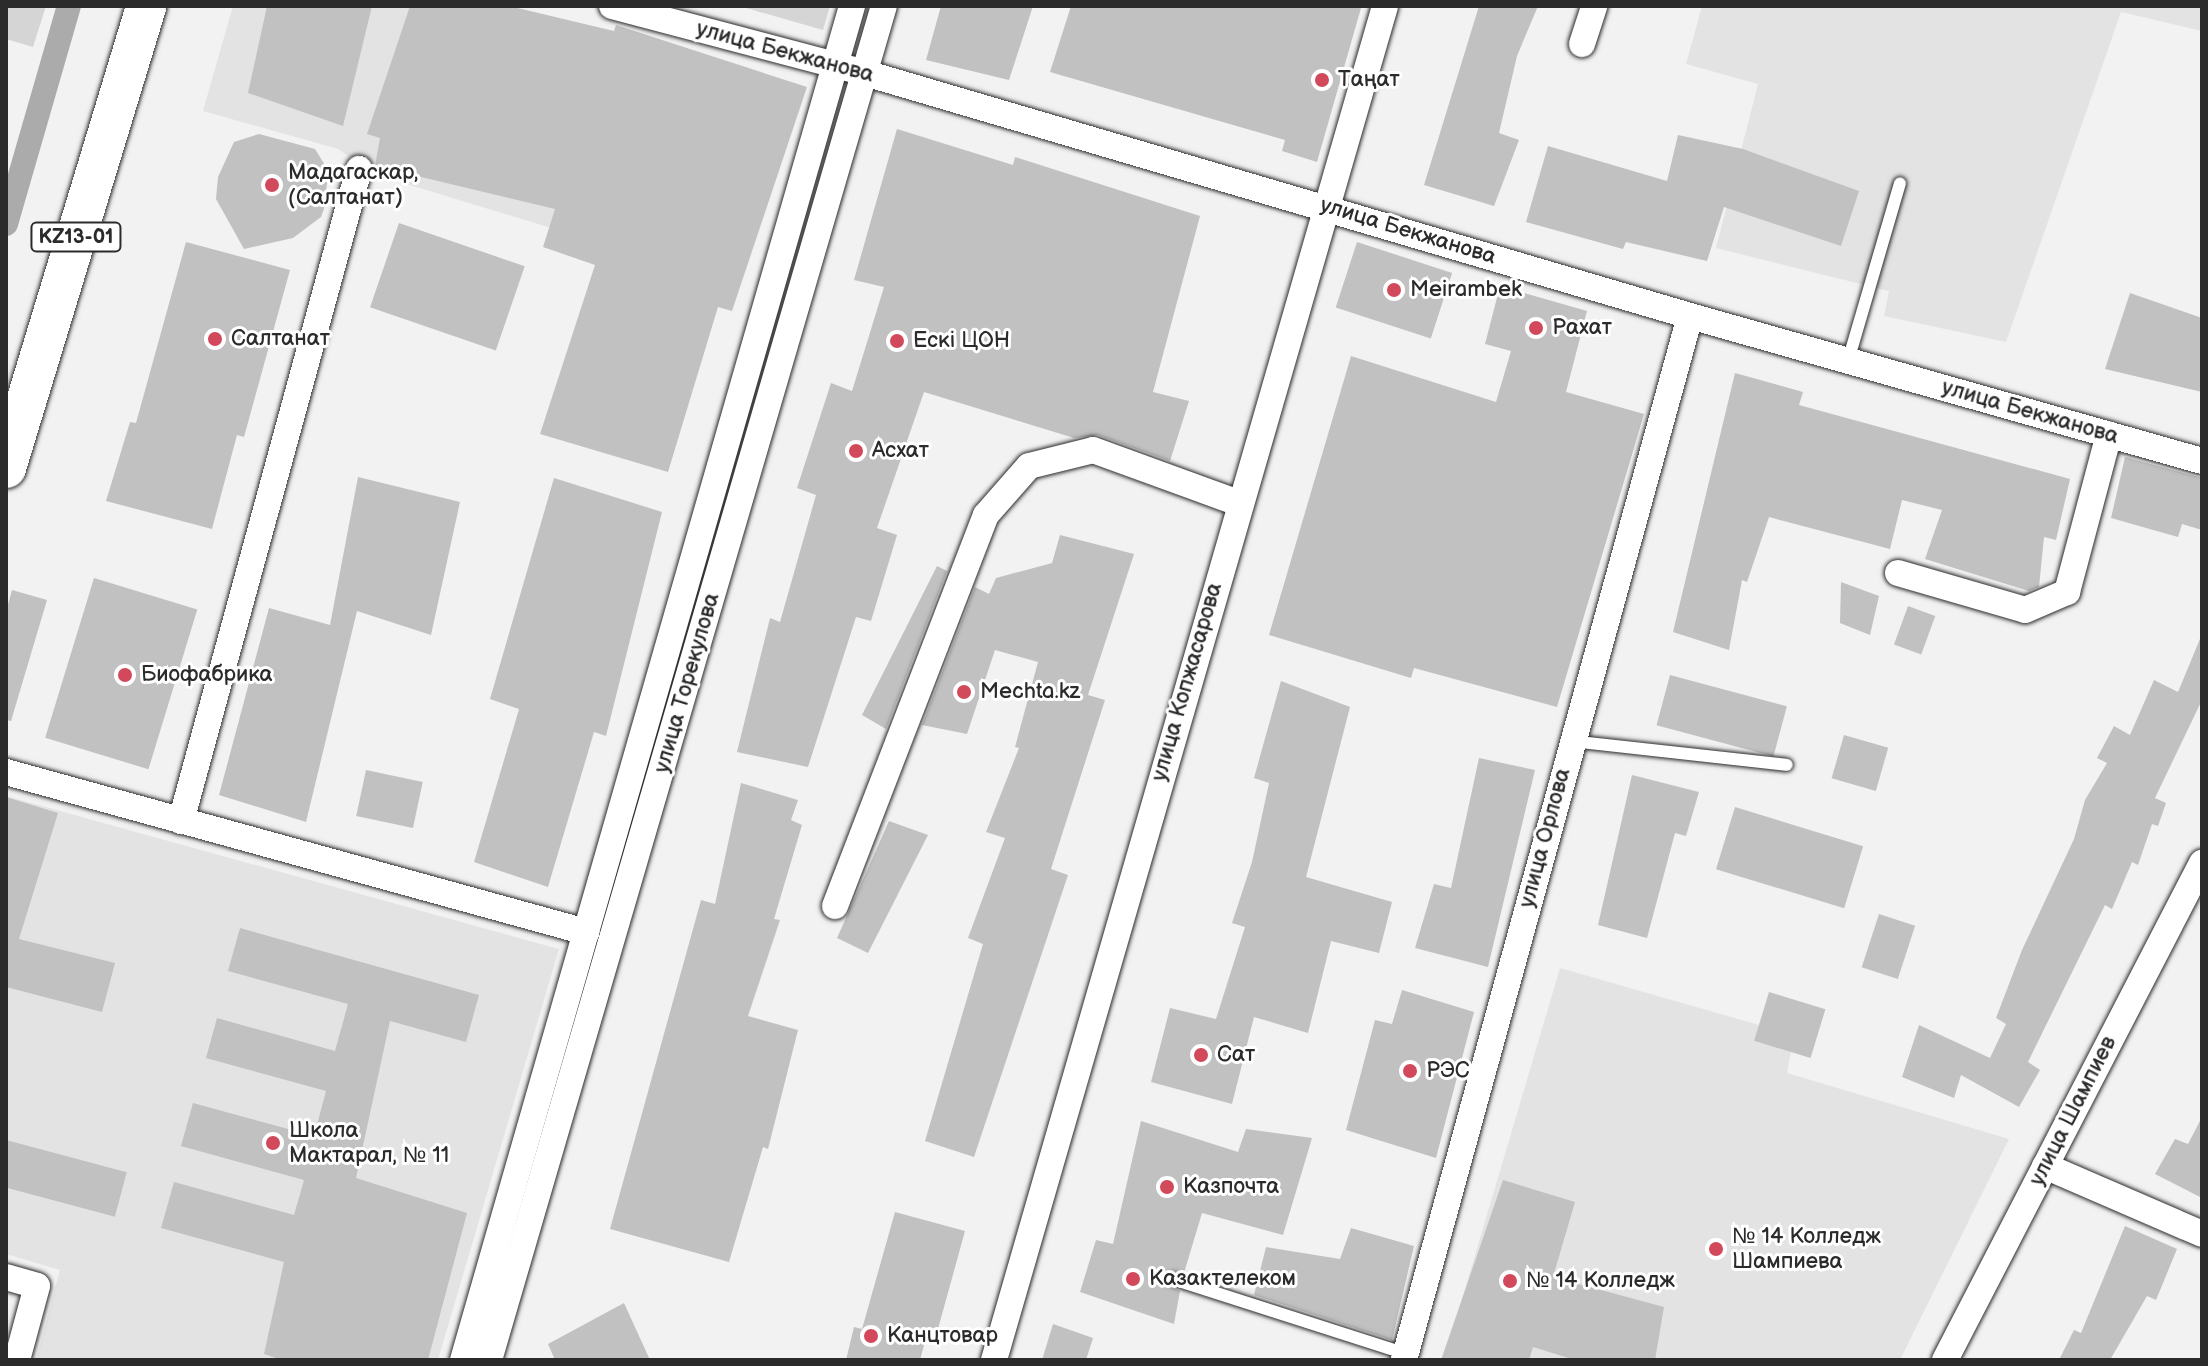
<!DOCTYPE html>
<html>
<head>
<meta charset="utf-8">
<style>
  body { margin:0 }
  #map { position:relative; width:2208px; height:1366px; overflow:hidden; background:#f2f2f2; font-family:"Balsamiq Sans",sans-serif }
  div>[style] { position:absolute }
  .built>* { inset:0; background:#e3e3e3 }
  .green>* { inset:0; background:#d5d5d5 }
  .canal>* { height:24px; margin:-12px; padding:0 12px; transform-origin:12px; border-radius:12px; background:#ababab }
  .building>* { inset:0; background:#c1c1c1; transform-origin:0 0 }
  .roads { filter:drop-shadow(0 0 2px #2b2b2b) drop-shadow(0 0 2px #2b2b2b) }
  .lane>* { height:12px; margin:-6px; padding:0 6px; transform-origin:6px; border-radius:6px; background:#fff }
  .street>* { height:26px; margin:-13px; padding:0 13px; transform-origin:13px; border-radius:13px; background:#fff }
  .primary>* { height:40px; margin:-20px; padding:0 20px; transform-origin:20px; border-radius:20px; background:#fff }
  .dots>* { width:22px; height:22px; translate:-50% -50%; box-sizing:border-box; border:4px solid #fff; border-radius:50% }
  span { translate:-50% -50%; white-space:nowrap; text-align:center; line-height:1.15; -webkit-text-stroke:6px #fff; paint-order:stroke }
  .shield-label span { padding:2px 6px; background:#fff; border:2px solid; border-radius:6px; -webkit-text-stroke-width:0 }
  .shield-label { font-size:20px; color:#2b2b2b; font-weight:700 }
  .street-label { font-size:22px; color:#2b2b2b }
  .poi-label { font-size:22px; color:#2b2b2b }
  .left { translate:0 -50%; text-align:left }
  .frame { position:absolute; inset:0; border:8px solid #2b2b2b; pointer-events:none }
</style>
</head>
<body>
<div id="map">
  <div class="built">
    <div style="clip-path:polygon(233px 6px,424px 6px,729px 282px,377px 175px,338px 149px,203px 111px)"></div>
    <div style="clip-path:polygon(1702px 6px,2202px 6px,2202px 31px,2121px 12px,2006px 342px,1884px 316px,1889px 291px,1716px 248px,1758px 84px,1686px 64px)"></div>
    <div style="clip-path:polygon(6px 796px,559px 949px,438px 1360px,36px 1360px,60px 1270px,6px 1254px)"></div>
    <div style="clip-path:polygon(1560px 968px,1794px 1035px,1787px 1073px,2009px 1139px,1900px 1360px,1444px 1360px)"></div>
  </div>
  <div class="green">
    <div style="clip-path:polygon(6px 6px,46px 6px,33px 47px,6px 39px)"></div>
    <div style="clip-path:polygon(739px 6px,830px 6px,823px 30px)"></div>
  </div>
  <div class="canal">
    <div style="left:6px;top:224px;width:227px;rotate:-73.9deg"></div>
  </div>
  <div class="building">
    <div style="clip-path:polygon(267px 6px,372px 6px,343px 126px,248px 93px)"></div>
    <div style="clip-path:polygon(410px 6px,509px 6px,614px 31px,616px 25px,807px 87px,732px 311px,718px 307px,668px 472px,540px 434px,595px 265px,543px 247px,555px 209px,375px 166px,380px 138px,367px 134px)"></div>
    <div style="clip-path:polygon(941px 6px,1033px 6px,1009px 80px,926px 60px)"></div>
    <div style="clip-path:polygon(1071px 6px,1361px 8px,1317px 162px,1282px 151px,1285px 140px,1050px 72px)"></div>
    <div style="clip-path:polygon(1479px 6px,1538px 6px,1517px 56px,1499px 133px,1519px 140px,1494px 206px,1424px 185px)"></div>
    <div style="clip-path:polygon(897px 129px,1013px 165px,1015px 157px,1200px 216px,1153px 392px,1189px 401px,1170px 461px,1098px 435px,1074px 438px,924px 392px,877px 528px,897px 535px,871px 621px,856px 617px,808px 767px,737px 752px,770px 618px,780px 622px,816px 495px,797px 488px,831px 383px,852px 391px,884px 287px,854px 280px)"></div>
    <div style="clip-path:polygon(259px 134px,315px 149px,328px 170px,325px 206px,321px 217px,293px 238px,244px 249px,216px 199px,218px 177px,234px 142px)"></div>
    <div style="clip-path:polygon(1678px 135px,1743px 149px,1859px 191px,1841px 246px,1724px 207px,1707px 261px,1626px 242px,1623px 249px,1526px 222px,1548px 146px,1667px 181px)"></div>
    <div style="left:399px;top:223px;width:133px;height:89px;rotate:19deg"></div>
    <div style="clip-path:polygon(186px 242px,290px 270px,244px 437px,237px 435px,212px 529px,106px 501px,130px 422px,136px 423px)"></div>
    <div style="left:1357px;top:242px;width:100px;height:69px;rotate:18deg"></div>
    <div style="clip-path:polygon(1500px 286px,1587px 311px,1566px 392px,1644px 414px,1557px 707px,1414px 668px,1411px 678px,1269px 635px,1351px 356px,1496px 402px,1511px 351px,1485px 344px)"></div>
    <div style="clip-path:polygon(2130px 293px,2202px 318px,2202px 392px,2105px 369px)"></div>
    <div style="clip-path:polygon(1735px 373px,1803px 392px,1799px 405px,2070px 479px,2056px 540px,2044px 537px,2039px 587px,2029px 591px,1925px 559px,1942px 510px,1902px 500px,1890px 549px,1769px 517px,1747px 582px,1742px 580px,1729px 650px,1673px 632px)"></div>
    <div style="clip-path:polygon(2125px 457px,2202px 478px,2202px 530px,2182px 524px,2178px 537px,2111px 518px)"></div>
    <div style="clip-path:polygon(358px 477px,460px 502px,431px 635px,357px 611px,306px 822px,219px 795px,269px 608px,330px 625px)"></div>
    <div style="clip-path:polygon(554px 478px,662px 512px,606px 736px,594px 732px,548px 887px,474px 862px,519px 709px,490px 699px)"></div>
    <div style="clip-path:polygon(1060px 535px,1134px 554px,1088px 695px,1105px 700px,1051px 869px,1068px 875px,974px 1157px,925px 1141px,983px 944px,968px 938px,1005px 838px,986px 832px,1019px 748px,1015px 747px,1038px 662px,995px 650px,967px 734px,922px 725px,975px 587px,989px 594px,996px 578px,1052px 563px)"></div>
    <div style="clip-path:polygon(937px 566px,947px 571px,886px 729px,862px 715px)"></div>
    <div style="left:94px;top:578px;width:108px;height:167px;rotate:17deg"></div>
    <div style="clip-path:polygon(1841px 582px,1879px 596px,1870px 635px,1840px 623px)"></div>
    <div style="clip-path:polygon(12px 590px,47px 600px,11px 721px,6px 720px,6px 612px)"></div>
    <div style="left:1908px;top:606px;width:29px;height:41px;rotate:20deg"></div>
    <div style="clip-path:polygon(2202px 634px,2202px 700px,2155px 798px,2166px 803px,2158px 826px,2152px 824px,2138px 865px,2132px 862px,2112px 909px,2105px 905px,2028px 1062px,2040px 1070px,2019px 1107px,1961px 1075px,1954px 1098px,1902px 1077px,1919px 1025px,1990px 1058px,2006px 1024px,1996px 1018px,2022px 950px,2074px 839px,2085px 800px,2107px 763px,2097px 758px,2114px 726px,2130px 735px,2154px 680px,2178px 692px)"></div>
    <div style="left:1670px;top:675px;width:121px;height:52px;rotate:15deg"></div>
    <div style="clip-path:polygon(1281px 681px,1350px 707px,1306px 877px,1392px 902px,1379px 953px,1331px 941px,1308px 1033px,1254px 1017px,1232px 1104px,1151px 1082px,1170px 1008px,1216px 1019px,1245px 927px,1232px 923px,1252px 862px,1269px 783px,1254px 778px)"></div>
    <div style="left:1844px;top:735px;width:46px;height:45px;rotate:16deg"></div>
    <div style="clip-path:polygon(1479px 758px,1535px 770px,1488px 967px,1415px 948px,1434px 884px,1451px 888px)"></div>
    <div style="left:366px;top:770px;width:58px;height:47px;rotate:12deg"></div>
    <div style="clip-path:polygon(1632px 775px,1699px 792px,1686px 836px,1675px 833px,1647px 938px,1598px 925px)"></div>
    <div style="clip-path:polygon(741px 783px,798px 800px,791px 820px,802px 825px,774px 919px,780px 920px,748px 1016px,798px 1030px,768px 1149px,763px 1147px,729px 1262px,610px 1229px,701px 900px,715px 904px)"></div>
    <div style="clip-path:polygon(6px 797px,58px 813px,19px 939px,115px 963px,102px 1012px,6px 987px)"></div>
    <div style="left:1735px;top:807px;width:134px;height:65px;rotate:17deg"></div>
    <div style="clip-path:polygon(889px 821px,928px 835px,868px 953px,837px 938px)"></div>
    <div style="left:1879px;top:914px;width:38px;height:56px;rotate:18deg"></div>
    <div style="clip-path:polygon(240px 928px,479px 995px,466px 1042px,390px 1021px,356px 1178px,467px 1213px,428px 1360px,282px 1360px,264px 1354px,284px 1262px,161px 1228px,174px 1182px,294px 1215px,304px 1180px,181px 1146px,193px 1103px,314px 1136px,326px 1091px,206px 1058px,217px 1018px,335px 1051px,348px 1004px,228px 971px)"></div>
    <div style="clip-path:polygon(1402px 990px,1474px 1012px,1436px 1158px,1346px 1130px,1375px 1020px,1392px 1024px)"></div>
    <div style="left:1769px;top:992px;width:59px;height:51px;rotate:17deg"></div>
    <div style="clip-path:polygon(2202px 1117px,2202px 1198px,2155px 1174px,2175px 1139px,2188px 1144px)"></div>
    <div style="clip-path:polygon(1141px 1121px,1238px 1152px,1246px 1129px,1312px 1138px,1283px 1235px,1202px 1213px,1184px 1273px,1172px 1270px,1164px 1277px,1167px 1286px,1180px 1291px,1174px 1324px,1080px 1292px,1096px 1240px,1113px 1244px)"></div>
    <div style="left:6px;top:1140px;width:125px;height:46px;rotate:15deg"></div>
    <div style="clip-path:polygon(1503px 1180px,1575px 1202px,1553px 1277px,1664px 1307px,1655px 1360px,1575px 1360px,1533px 1347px,1529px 1360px,1441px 1360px)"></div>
    <div style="clip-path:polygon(895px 1212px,965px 1231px,938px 1329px,929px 1327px,920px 1360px,846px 1360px,854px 1327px,862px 1329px)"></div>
    <div style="clip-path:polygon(2125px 1226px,2177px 1249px,2156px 1300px,2147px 1296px,2110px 1360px,2059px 1360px,2074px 1330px,2081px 1333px)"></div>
    <div style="clip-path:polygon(1351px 1228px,1414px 1246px,1392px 1340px,1254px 1295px,1266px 1247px,1340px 1259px)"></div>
    <div style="clip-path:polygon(624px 1303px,650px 1360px,555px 1360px,548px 1344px)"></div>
    <div style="clip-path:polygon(1053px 1324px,1093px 1338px,1086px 1360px,1042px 1360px)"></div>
  </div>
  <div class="roads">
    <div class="lane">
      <div style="left:1848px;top:361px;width:185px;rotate:-73.7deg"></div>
      <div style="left:1571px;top:741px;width:217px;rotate:6.3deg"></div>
      <div style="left:1173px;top:1279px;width:245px;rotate:17.8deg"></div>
    </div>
    <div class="street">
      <div style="left:612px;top:6px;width:262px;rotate:14.8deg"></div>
      <div style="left:865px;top:73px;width:860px;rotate:16.41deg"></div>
      <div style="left:1690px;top:316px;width:532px;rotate:15.81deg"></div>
      <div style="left:1582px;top:44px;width:40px;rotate:-72deg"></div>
      <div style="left:1898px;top:573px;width:132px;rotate:16.2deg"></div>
      <div style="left:2025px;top:610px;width:46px;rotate:-23.2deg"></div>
      <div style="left:2067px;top:592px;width:163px;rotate:-75.1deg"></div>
      <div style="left:6px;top:772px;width:602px;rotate:15.42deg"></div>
      <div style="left:181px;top:821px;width:676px;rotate:-74.73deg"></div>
      <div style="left:835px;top:906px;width:419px;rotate:-68.9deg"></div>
      <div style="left:986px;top:515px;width:65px;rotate:-48.7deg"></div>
      <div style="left:1029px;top:466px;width:66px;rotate:-14deg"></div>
      <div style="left:1093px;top:450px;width:155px;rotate:20deg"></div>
      <div style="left:2045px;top:1166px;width:171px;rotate:23.4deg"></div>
      <div style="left:6px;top:1277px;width:32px;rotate:16deg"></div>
      <div style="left:37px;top:1286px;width:77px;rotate:105.1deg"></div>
      <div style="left:463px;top:1360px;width:1409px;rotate:-73.97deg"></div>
      <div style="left:489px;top:1360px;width:1410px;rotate:-73.74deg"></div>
      <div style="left:994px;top:1360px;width:1409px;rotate:-73.89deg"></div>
      <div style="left:1404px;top:1360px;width:1082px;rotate:-74.68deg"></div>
      <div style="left:1945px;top:1360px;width:560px;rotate:-62.66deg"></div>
    </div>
    <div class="primary">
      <div style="left:6px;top:468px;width:483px;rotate:-73.1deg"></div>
    </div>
  </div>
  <div class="dots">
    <div style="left:1322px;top:80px;background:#d1495b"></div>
    <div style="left:272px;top:185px;background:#d1495b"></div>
    <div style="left:1394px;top:290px;background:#d1495b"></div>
    <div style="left:1536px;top:328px;background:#d1495b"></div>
    <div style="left:215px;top:339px;background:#d1495b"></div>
    <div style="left:897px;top:341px;background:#d1495b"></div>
    <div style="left:856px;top:451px;background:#d1495b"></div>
    <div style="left:125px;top:675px;background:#d1495b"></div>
    <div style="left:964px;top:692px;background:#d1495b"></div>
    <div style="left:1201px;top:1055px;background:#d1495b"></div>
    <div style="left:1410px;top:1071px;background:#d1495b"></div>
    <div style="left:273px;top:1143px;background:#d1495b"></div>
    <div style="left:1167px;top:1187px;background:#d1495b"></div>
    <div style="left:1716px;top:1249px;background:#d1495b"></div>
    <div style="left:1133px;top:1279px;background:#d1495b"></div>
    <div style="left:1510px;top:1281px;background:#d1495b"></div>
    <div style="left:871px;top:1336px;background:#d1495b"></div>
  </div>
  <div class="shield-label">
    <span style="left:76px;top:237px">KZ13-01</span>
  </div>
  <div class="street-label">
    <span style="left:785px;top:52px;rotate:15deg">улица Бекжанова</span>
    <span style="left:1408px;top:231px;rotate:17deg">улица Бекжанова</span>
    <span style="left:2030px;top:412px;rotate:16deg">улица Бекжанова</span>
    <span style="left:1187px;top:682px;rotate:-74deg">улица Копжасарова</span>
    <span style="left:687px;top:683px;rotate:-74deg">улица Торекулова</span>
    <span style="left:1545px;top:838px;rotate:-75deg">улица Орлова</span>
    <span style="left:2073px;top:1111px;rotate:-63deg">улица Шампиев</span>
  </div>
  <div class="poi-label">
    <span class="left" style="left:1338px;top:80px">Таңат</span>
    <span class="left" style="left:288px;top:185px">Мадагаскар,<br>(Салтанат)</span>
    <span class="left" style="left:1410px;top:290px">Meirambek</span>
    <span class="left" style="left:1552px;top:328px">Рахат</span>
    <span class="left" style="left:231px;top:339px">Салтанат</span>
    <span class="left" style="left:913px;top:341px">Ескі ЦОН</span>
    <span class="left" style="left:872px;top:451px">Асхат</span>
    <span class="left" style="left:141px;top:675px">Биофабрика</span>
    <span class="left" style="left:980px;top:692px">Mechta.kz</span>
    <span class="left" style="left:1217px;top:1055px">Сат</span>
    <span class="left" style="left:1426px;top:1071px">РЭС</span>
    <span class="left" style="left:289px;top:1143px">Школа<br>Мактарал, № 11</span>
    <span class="left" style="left:1183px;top:1187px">Казпочта</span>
    <span class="left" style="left:1732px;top:1249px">№ 14 Колледж<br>Шампиева</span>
    <span class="left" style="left:1149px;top:1279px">Казактелеком</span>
    <span class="left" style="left:1526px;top:1281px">№ 14 Колледж</span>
    <span class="left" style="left:887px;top:1336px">Канцтовар</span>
  </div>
  <div class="frame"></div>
</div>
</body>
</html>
